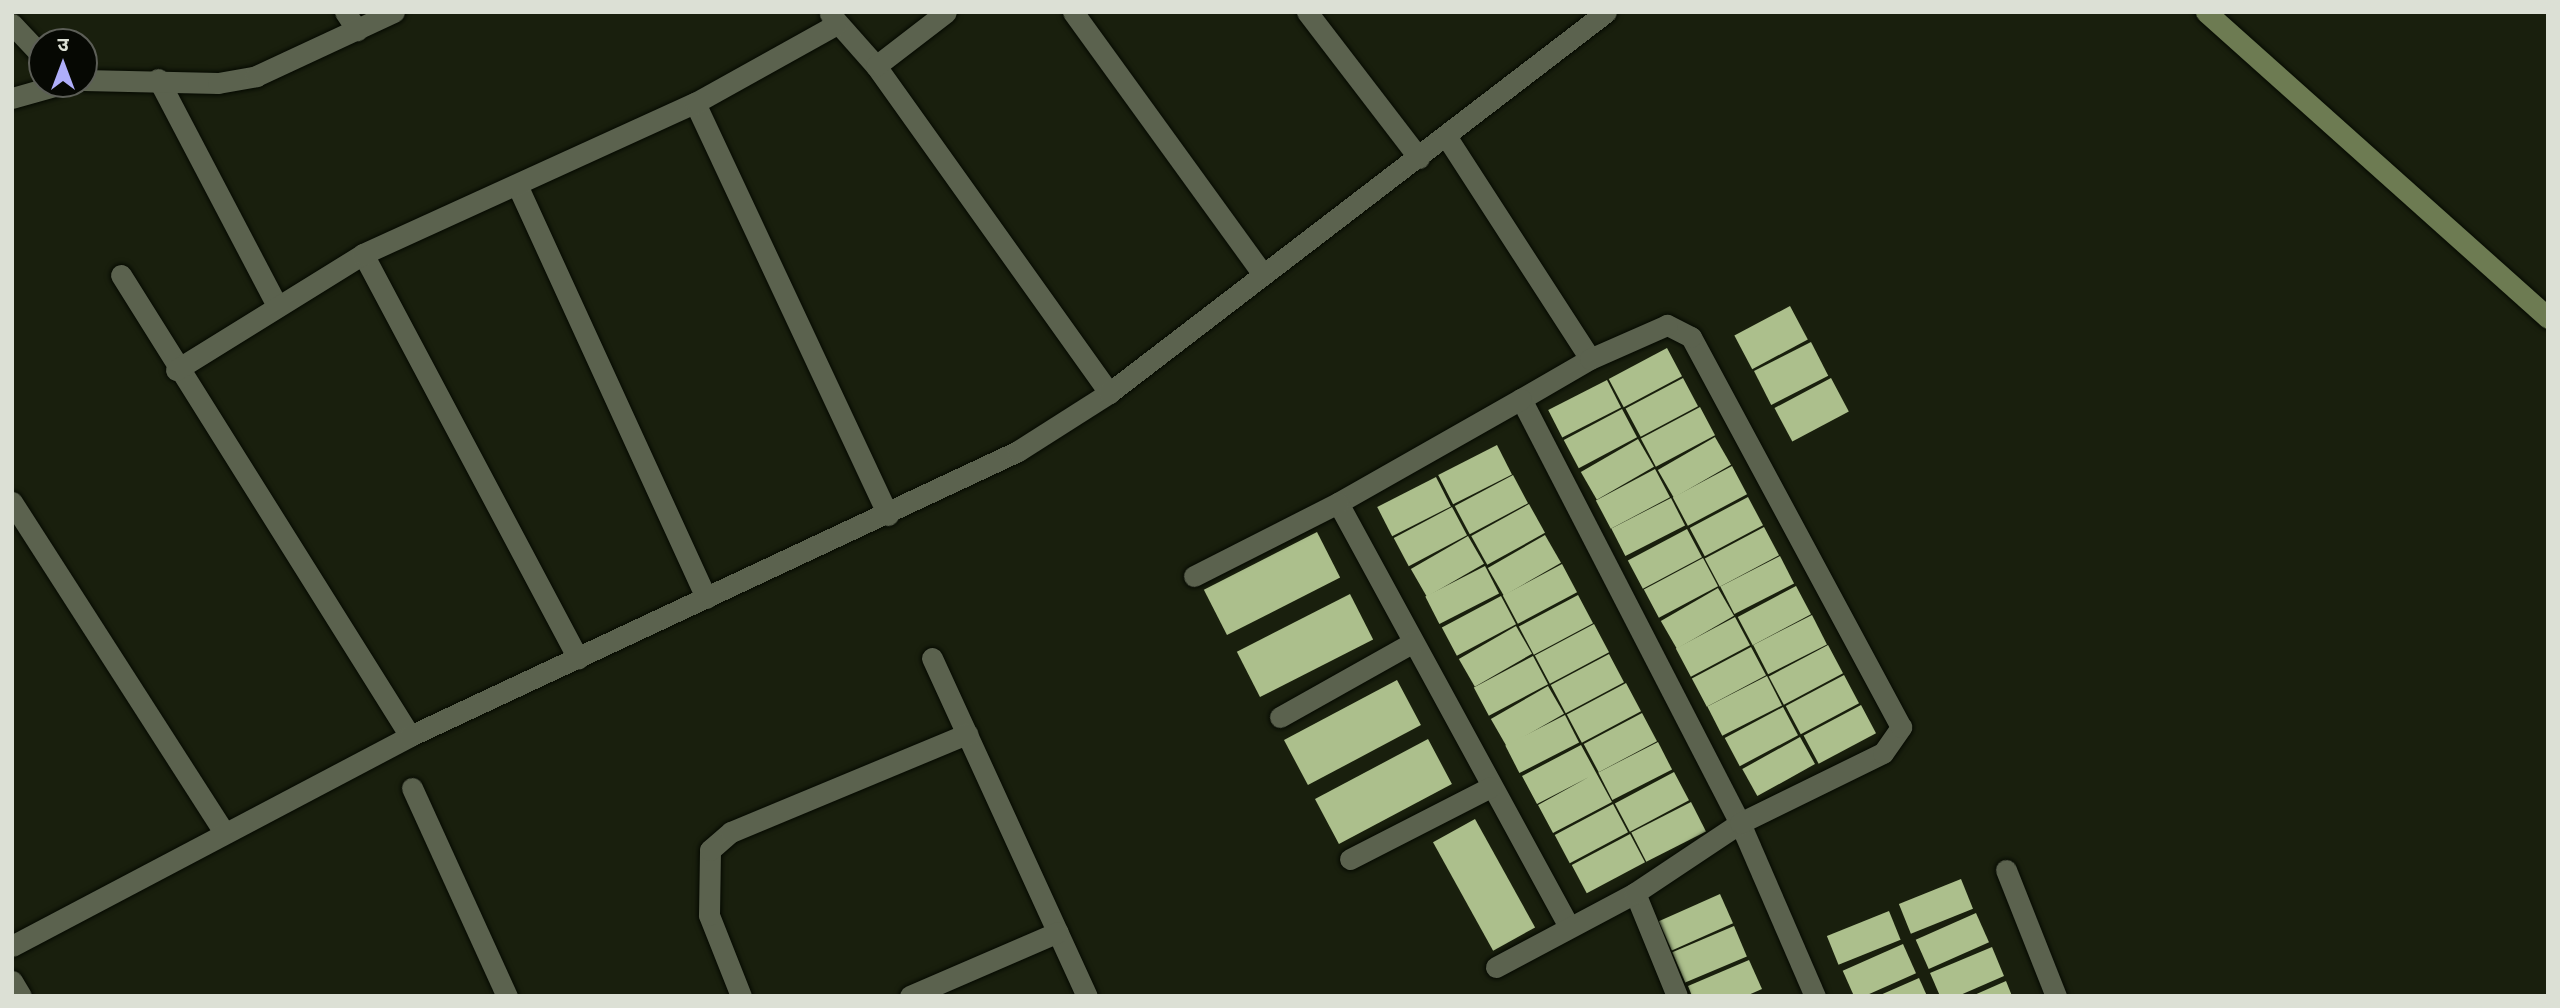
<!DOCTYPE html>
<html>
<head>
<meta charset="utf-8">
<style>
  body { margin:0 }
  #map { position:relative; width:2560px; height:1008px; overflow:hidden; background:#191f0d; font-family:"Source Serif 4","Noto Sans Devanagari",serif }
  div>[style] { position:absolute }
  .building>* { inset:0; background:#acbf8c; transform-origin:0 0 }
  .roads { filter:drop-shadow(0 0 2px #050900) drop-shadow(0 0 2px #050900) }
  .street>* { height:21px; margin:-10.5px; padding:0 10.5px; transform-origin:10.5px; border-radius:10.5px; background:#5b624e }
  .secondary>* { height:21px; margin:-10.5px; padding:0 10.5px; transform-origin:10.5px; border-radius:10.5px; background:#6d7b52 }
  span { translate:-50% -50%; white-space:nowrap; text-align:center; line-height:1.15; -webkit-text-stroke:7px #060803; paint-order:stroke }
  .frame { position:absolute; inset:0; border:14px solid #dce0d5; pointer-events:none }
  .north { position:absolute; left:28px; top:28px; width:70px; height:70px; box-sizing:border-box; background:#060803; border:2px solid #5c5e57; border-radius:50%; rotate:0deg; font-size:19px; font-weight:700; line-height:28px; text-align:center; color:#dce0d5 }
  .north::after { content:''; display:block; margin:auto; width:24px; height:32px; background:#afaefa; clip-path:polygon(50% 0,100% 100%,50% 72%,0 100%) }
</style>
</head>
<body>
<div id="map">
  <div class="building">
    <div style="left:1790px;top:306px;width:38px;height:63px;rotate:62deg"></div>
    <div style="left:1811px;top:342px;width:38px;height:64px;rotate:63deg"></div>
    <div style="left:1667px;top:348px;width:32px;height:66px;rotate:62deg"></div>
    <div style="left:1683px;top:378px;width:32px;height:65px;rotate:62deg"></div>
    <div style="left:1831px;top:378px;width:38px;height:64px;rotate:62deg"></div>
    <div style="left:1607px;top:380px;width:31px;height:66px;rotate:63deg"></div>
    <div style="left:1700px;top:407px;width:32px;height:67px;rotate:62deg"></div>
    <div style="left:1622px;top:409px;width:32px;height:66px;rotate:62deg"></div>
    <div style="left:1715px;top:437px;width:32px;height:66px;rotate:60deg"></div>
    <div style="left:1638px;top:439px;width:32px;height:66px;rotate:60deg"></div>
    <div style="left:1497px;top:445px;width:33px;height:66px;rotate:63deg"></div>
    <div style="left:1732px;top:466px;width:32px;height:67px;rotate:62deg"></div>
    <div style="left:1655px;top:469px;width:32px;height:67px;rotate:62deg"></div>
    <div style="left:1513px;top:475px;width:32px;height:66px;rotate:62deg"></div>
    <div style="left:1436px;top:477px;width:33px;height:66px;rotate:63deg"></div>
    <div style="left:1748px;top:497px;width:32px;height:66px;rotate:62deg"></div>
    <div style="left:1671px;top:498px;width:31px;height:67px;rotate:63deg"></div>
    <div style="left:1529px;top:504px;width:33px;height:66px;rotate:61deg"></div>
    <div style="left:1452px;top:507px;width:32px;height:66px;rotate:62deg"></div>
    <div style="left:1764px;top:527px;width:32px;height:67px;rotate:62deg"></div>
    <div style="left:1687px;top:529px;width:32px;height:67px;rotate:62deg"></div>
    <div style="left:1317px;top:532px;width:51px;height:127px;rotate:63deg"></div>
    <div style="left:1545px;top:535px;width:32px;height:66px;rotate:60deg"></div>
    <div style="left:1468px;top:536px;width:32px;height:66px;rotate:60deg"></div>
    <div style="left:1780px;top:556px;width:31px;height:67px;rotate:63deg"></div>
    <div style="left:1703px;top:558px;width:32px;height:67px;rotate:62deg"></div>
    <div style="left:1562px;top:564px;width:32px;height:67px;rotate:62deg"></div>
    <div style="left:1485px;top:566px;width:31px;height:67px;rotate:63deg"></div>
    <div style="left:1796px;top:586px;width:32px;height:66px;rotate:62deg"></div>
    <div style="left:1718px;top:588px;width:32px;height:66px;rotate:60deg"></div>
    <div style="left:1350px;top:594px;width:51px;height:127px;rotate:63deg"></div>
    <div style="left:1578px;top:595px;width:32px;height:67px;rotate:62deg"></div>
    <div style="left:1501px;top:596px;width:32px;height:67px;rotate:62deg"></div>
    <div style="left:1812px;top:615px;width:33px;height:66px;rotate:63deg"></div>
    <div style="left:1735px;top:617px;width:32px;height:67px;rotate:62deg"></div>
    <div style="left:1594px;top:624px;width:32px;height:67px;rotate:62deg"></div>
    <div style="left:1516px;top:626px;width:32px;height:66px;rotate:60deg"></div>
    <div style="left:1828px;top:645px;width:32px;height:67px;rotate:62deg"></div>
    <div style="left:1751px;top:647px;width:32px;height:67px;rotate:62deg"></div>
    <div style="left:1609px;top:654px;width:32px;height:66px;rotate:62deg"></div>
    <div style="left:1533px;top:656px;width:32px;height:67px;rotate:62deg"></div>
    <div style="left:1844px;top:675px;width:32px;height:66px;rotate:62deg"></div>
    <div style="left:1767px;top:676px;width:33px;height:67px;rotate:63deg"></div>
    <div style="left:1397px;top:680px;width:51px;height:128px;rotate:62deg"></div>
    <div style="left:1626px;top:683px;width:32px;height:67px;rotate:62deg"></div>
    <div style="left:1548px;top:686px;width:32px;height:66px;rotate:60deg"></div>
    <div style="left:1861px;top:705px;width:32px;height:65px;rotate:62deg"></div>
    <div style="left:1783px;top:707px;width:32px;height:66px;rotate:62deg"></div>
    <div style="left:1642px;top:713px;width:32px;height:66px;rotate:62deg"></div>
    <div style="left:1565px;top:715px;width:31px;height:67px;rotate:63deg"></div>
    <div style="left:1800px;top:737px;width:31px;height:66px;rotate:61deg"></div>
    <div style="left:1428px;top:739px;width:51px;height:128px;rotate:62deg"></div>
    <div style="left:1658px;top:742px;width:31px;height:67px;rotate:63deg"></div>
    <div style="clip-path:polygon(1581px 745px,1612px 802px,1553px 833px,1538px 805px,1589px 777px,1537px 804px,1522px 776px)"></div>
    <div style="left:1674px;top:772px;width:32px;height:67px;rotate:62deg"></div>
    <div style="left:1691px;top:802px;width:33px;height:67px;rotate:63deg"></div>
    <div style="left:1613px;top:804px;width:32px;height:66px;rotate:62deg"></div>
    <div style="left:1475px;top:819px;width:124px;height:48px;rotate:61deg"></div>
    <div style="left:1630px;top:834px;width:32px;height:66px;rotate:62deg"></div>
    <div style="left:1961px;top:879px;width:32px;height:67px;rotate:68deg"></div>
    <div style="left:1720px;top:894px;width:32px;height:67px;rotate:66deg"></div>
    <div style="left:1889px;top:911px;width:31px;height:67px;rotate:68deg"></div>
    <div style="left:1976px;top:913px;width:32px;height:66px;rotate:66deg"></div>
    <div style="left:1734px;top:926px;width:33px;height:67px;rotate:67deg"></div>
    <div style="left:1903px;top:944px;width:32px;height:66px;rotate:66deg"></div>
    <div style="clip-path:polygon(1992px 947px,2004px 976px,1958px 996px,1940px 996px,1930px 973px)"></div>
    <div style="clip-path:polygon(1749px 960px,1762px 989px,1746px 996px,1692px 996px,1688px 986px)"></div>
    <div style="clip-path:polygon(1919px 978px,1927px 996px,1878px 996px)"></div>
    <div style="clip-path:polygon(2006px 981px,2012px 996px,1972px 996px)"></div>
  </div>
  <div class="roads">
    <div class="street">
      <div style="left:345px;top:12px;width:22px;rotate:56deg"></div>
      <div style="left:1073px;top:12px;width:324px;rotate:54.1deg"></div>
      <div style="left:1307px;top:12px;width:184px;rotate:52.5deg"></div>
      <div style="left:830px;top:14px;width:69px;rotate:48.5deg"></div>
      <div style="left:876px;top:66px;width:402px;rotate:54.5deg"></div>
      <div style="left:12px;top:24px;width:44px;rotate:46.8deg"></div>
      <div style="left:876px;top:66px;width:88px;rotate:-37.6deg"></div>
      <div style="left:158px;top:79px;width:256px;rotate:62.3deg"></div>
      <div style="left:84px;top:80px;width:134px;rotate:1.3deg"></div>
      <div style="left:218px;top:83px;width:39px;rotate:-10deg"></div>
      <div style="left:256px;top:76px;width:152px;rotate:-24.9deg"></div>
      <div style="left:12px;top:98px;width:51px;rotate:-15.9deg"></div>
      <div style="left:695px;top:103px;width:455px;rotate:64.9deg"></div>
      <div style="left:1446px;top:136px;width:265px;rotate:57.1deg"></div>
      <div style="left:1590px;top:359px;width:80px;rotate:149.9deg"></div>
      <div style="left:1521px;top:399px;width:477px;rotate:62.7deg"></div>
      <div style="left:1740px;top:823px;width:189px;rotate:66.6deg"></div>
      <div style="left:518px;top:187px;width:452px;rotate:65.4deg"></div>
      <div style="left:363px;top:254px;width:458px;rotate:62deg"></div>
      <div style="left:121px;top:275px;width:544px;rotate:57.92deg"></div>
      <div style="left:176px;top:370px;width:220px;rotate:-31.8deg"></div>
      <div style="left:363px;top:254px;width:365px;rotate:-24.5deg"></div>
      <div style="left:695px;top:103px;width:162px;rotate:-29.1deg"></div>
      <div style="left:1521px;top:399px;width:210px;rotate:150.4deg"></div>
      <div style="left:1338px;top:503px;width:483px;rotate:61.4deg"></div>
      <div style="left:12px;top:502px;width:391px;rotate:57.3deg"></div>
      <div style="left:1194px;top:576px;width:161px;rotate:-26.9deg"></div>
      <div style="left:932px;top:658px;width:372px;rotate:65.4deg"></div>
      <div style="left:1280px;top:717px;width:151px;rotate:-29.3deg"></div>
      <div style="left:412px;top:788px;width:229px;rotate:65.5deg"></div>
      <div style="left:1350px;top:859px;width:158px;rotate:-27.1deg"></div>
      <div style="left:2006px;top:870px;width:136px;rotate:68.4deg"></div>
      <div style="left:1635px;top:893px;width:111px;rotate:67.8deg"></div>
      <div style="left:12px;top:946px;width:450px;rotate:-27.8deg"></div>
      <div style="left:410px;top:736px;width:671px;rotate:-25.11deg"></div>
      <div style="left:1018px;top:451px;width:108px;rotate:-32.5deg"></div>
      <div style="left:1109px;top:393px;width:626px;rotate:-37.47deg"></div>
      <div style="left:1496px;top:967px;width:157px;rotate:-28deg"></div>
      <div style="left:1635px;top:893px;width:126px;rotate:-33.7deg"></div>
      <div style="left:1740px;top:823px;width:159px;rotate:-26.1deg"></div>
      <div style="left:1883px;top:753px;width:32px;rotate:-55deg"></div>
      <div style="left:1901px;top:727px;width:443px;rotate:-118.3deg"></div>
      <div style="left:1691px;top:337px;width:27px;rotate:-153deg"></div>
      <div style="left:1667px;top:325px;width:84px;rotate:156.2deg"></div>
      <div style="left:12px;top:981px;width:17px;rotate:59deg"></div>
      <div style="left:741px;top:996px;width:87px;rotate:-111.6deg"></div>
      <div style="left:709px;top:915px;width:65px;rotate:-89.1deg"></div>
      <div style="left:710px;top:850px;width:28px;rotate:-41deg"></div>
      <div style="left:731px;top:832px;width:256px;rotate:-22.6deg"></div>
      <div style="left:910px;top:996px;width:161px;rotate:-23.4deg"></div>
    </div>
    <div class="secondary">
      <div style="left:2206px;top:12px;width:459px;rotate:41.8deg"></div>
    </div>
  </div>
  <div class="frame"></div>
  <div class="north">उ</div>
</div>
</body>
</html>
